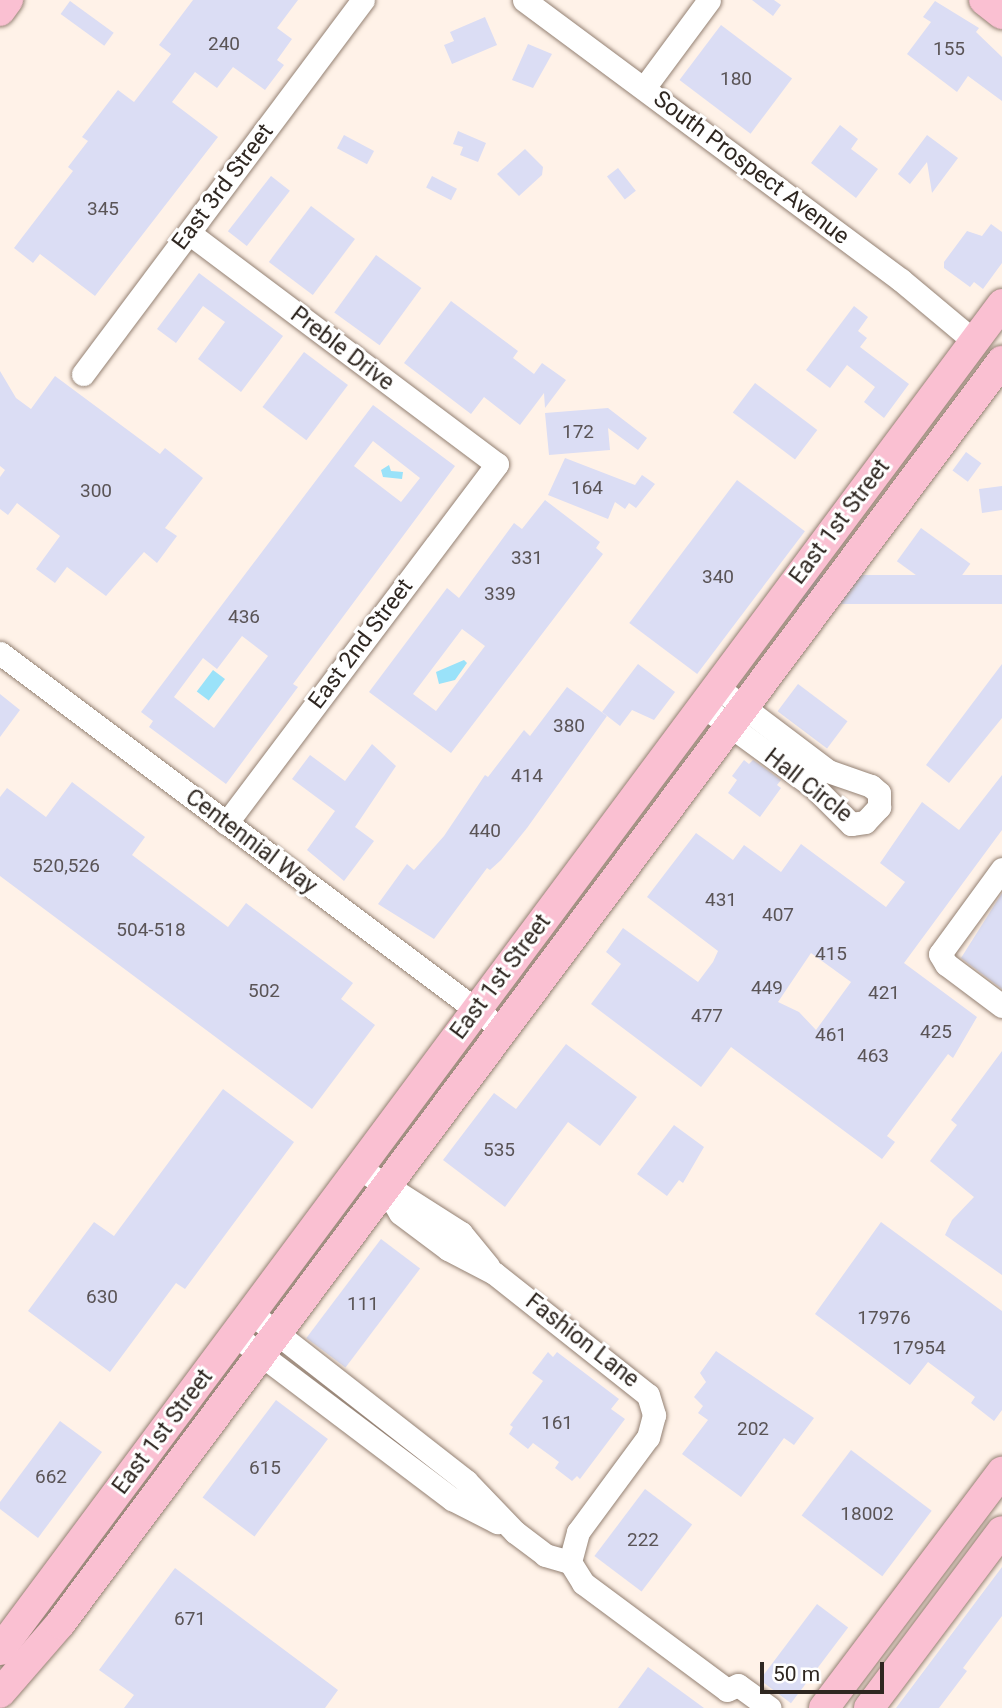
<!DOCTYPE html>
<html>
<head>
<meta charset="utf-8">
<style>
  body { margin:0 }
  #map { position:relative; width:1002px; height:1708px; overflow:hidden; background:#fff2e8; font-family:Roboto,sans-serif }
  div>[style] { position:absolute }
  .water>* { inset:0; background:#9ae2f9; transform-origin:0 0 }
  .building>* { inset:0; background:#dbddf4; transform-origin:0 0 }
  .roads { filter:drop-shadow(0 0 2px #948173) drop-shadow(0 0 2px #948173) }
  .minor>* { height:23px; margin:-11.5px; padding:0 11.5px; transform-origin:11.5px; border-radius:11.5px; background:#fff }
  .major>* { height:30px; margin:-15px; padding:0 15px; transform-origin:15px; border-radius:15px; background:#fac0d2 }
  span { translate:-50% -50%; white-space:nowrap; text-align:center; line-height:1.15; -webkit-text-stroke:6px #fff; paint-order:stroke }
  .number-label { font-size:19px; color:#5a5456 }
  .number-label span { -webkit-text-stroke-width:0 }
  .street-label { font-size:23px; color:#2f2721 }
  .scale { position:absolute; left:760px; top:1662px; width:124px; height:32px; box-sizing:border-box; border:4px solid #2f2721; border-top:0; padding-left:9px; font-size:21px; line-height:24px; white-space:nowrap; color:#2f2721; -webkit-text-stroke:5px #fff; paint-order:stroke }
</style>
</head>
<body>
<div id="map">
  <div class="water">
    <div style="clip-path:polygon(389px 465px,391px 471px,403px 472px,402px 479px,383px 477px,381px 470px)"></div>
    <div style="clip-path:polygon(464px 660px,467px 663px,455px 680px,439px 684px,436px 672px)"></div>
    <div style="left:213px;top:670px;width:15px;height:27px;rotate:37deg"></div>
  </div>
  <div class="building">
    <div style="clip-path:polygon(193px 0,298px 0,277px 28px,292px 39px,277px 60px,284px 65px,265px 90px,233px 67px,217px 88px,195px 72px,172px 102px,218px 137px,95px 296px,40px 254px,33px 263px,14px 248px,73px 171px,68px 167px,88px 141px,82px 137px,118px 90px,134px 102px,171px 54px,159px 45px)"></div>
    <div style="clip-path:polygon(752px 0,774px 0,781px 5px,773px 16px)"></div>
    <div style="left:70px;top:1px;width:54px;height:16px;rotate:36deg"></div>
    <div style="clip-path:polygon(935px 1px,979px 28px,976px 32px,1002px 57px,1002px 101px,968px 76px,957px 92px,907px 54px,931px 22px,923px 17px)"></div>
    <div style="clip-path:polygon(485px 17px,497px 45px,452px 64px,444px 45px,454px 41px,450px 32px)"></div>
    <div style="left:721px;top:25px;width:89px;height:69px;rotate:37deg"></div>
    <div style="clip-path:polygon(528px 44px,552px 54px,533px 88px,512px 80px)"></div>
    <div style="clip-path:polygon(840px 125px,858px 139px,851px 149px,878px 169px,856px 198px,811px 163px)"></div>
    <div style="clip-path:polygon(458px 131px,486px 143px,478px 162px,460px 155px,463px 147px,453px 144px)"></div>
    <div style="left:344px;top:135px;width:34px;height:15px;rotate:28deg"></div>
    <div style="clip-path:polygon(927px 135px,958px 158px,932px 193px,927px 162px,910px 184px,898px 174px)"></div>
    <div style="clip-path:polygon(525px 149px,543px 167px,542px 175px,519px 196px,497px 174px)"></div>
    <div style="left:618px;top:168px;width:29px;height:14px;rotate:52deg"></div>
    <div style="left:271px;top:176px;width:24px;height:70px;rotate:38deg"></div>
    <div style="left:432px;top:176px;width:28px;height:13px;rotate:27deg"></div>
    <div style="left:311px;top:206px;width:55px;height:70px;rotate:37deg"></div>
    <div style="clip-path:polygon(991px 224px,1002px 232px,1002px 263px,983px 289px,974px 282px,970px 287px,944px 268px,944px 262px,967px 231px,982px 236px)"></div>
    <div style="left:376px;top:255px;width:56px;height:71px;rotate:36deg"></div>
    <div style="clip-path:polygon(199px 273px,283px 336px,241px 392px,198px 359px,225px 322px,203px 306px,176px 343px,157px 329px)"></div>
    <div style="clip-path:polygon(451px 301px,518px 351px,513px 358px,534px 374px,542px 363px,566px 380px,545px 408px,544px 393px,520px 425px,484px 397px,471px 414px,404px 363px)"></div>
    <div style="clip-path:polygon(854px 306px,868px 317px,858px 331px,867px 338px,860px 347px,909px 384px,884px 418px,864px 402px,875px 387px,847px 365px,830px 388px,806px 370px)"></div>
    <div style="left:304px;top:352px;width:55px;height:69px;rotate:37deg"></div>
    <div style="clip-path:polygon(0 371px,16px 398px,31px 409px,55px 376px,160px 454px,165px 448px,203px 478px,165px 528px,177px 536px,157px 563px,144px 552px,106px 596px,67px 567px,55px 583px,36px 569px,60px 536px,17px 503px,8px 515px,0 509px,0 477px,5px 470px,0 466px)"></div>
    <div style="left:755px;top:383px;width:78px;height:37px;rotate:37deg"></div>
    <div style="clip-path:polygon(evenodd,373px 405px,455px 466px,293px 684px,298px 687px,226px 784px,149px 727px,153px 721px,141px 712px,373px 405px,373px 441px,420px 478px,401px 502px,354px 466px,373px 441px,373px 405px,242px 636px,268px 656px,214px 728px,174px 697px,203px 658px,217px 669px,242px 636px)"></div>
    <div style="clip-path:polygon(608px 408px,647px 438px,638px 450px,608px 428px,610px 450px,549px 455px,545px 413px)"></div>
    <div style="left:966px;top:452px;width:19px;height:23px;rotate:36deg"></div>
    <div style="clip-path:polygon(565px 458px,635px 485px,642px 475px,655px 484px,636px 508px,629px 503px,625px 509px,615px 502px,608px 519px,548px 495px)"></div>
    <div style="left:737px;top:480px;width:85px;height:179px;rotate:37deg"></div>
    <div style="clip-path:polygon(1002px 486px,1002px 510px,982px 513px,979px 489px)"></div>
    <div style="clip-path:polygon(evenodd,545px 500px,600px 542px,596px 548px,603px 554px,451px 753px,369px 692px,447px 588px,459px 598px,514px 523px,522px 529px,545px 500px,462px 629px,485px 646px,436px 711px,413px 694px,462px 629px)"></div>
    <div style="left:921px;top:528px;width:61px;height:41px;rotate:36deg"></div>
    <div style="left:1002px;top:575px;width:29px;height:216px;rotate:90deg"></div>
    <div style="clip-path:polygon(638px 664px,675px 692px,654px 720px,632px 710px,620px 726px,602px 712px)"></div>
    <div style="clip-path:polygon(1002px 664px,1002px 718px,949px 783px,926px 765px)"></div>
    <div style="left:798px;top:684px;width:62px;height:34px;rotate:37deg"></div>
    <div style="clip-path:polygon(567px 687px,607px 716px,527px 828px,501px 860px,490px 870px,487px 868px,434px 939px,378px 904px,407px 864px,414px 870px,444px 836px,485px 775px,488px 777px,524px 730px,530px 736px)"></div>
    <div style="clip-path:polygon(0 694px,20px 710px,0 737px)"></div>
    <div style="clip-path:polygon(372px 744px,396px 766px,355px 827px,374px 841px,344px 881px,307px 850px,335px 811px,292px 779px,310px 755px,345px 781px)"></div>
    <div style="clip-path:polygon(744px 760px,749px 764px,753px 760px,781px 780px,777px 785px,781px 788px,760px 817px,728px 793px,737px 780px,732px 776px)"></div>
    <div style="clip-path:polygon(evenodd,1002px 775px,1002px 830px,904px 963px,977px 1017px,953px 1058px,948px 1054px,887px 1136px,895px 1142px,882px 1159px,731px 1047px,701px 1087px,591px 1004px,621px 964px,606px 952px,623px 928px,698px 982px,713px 962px,718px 951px,647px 897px,696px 833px,733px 860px,744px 845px,781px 872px,801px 844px,886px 907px,905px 882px,880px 863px,922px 802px,959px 830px,1002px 775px,811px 953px,851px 982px,816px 1030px,799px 1012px,778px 1002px,811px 953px)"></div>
    <div style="clip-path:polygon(72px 782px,145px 837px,132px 855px,228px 927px,246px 903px,353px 983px,341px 999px,375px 1025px,312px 1109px,0 876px,0 797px,7px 788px,46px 817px)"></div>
    <div style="clip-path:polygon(1002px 893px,1002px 989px,961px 958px)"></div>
    <div style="clip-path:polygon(566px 1044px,637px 1097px,600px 1146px,568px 1122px,505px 1207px,443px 1160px,494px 1093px,516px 1109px)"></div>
    <div style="clip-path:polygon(1002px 1051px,1002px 1275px,945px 1235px,952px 1220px,974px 1197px,930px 1161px,957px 1125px,951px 1120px)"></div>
    <div style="clip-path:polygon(223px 1089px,294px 1142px,185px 1289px,176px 1283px,110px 1372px,28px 1311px,94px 1222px,114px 1236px)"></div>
    <div style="clip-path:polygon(674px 1125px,704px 1147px,683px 1183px,679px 1180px,667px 1196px,637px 1174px)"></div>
    <div style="clip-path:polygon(881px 1222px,1002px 1311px,1002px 1410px,994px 1421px,971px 1403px,975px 1397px,928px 1362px,910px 1385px,815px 1314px)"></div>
    <div style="left:381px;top:1239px;width:49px;height:124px;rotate:37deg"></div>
    <div style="clip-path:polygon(716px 1351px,814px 1418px,794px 1445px,784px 1438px,741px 1497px,682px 1454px,708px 1420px,698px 1413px,703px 1406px,694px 1397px,706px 1382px,700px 1373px)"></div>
    <div style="clip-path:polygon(548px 1352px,553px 1357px,557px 1352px,619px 1399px,611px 1409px,625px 1419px,580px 1479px,577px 1476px,572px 1481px,555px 1468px,559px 1462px,533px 1443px,528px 1449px,509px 1434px,513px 1427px,510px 1425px,543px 1381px,532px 1373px)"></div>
    <div style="left:276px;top:1400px;width:65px;height:122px;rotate:37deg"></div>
    <div style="clip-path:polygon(60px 1421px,102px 1452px,38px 1538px,0 1509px,0 1502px)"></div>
    <div style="left:851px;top:1450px;width:101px;height:82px;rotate:37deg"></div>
    <div style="left:645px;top:1489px;width:59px;height:84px;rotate:37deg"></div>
    <div style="clip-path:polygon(1002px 1567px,1002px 1616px,963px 1668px,967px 1671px,939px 1708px,896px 1708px)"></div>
    <div style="clip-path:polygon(175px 1568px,338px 1690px,325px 1708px,124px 1708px,134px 1695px,99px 1670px)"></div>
    <div style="left:817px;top:1604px;width:39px;height:95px;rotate:37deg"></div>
    <div style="clip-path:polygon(648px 1667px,704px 1708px,618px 1708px)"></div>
  </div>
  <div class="roads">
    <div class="minor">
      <div style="left:524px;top:0;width:470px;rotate:36.6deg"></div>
      <div style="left:901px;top:280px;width:95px;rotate:39.9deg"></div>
      <div style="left:644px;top:88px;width:109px;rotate:-53.5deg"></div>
      <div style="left:189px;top:233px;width:385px;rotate:36.9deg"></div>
      <div style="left:497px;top:464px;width:450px;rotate:127deg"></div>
      <div style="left:83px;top:374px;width:467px;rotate:-53.2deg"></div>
      <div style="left:0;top:653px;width:629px;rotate:36.85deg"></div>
      <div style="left:703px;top:706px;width:139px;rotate:36.2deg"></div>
      <div style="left:815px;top:788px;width:51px;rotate:45deg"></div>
      <div style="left:851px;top:824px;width:14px;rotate:-8deg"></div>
      <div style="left:865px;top:822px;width:21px;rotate:-47deg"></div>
      <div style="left:879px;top:807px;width:14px;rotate:-90deg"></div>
      <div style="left:879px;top:793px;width:11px;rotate:-139deg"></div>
      <div style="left:871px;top:786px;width:46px;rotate:-160.8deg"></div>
      <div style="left:828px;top:771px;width:139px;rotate:-142.9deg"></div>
      <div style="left:1002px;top:869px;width:105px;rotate:126.1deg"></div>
      <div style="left:940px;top:954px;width:12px;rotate:59deg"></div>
      <div style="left:946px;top:964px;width:70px;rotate:36.9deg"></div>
      <div style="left:359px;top:1168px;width:121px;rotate:32.5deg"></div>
      <div style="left:461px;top:1233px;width:43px;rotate:50.7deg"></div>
      <div style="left:385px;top:1188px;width:29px;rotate:59deg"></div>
      <div style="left:400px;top:1213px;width:60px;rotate:36.9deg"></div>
      <div style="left:448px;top:1249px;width:52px;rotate:27.6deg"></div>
      <div style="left:494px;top:1273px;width:196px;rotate:38.4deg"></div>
      <div style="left:648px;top:1395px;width:21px;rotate:73deg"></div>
      <div style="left:654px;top:1415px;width:23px;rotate:105deg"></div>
      <div style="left:648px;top:1437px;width:118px;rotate:126.4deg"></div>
      <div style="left:578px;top:1532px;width:31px;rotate:105deg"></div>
      <div style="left:570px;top:1562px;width:25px;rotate:58deg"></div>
      <div style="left:583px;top:1583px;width:179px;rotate:36.6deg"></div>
      <div style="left:251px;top:1313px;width:273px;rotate:38deg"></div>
      <div style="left:466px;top:1481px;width:71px;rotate:46.1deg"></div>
      <div style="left:515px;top:1532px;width:38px;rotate:37deg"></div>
      <div style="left:545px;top:1555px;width:26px;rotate:16deg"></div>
      <div style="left:235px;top:1335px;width:272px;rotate:37.1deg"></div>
      <div style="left:452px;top:1499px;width:51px;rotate:27.1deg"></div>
      <div style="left:727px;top:1690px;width:12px;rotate:-24deg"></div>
      <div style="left:738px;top:1685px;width:39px;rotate:36deg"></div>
    </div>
    <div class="major">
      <div style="left:984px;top:0;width:23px;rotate:38deg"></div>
      <div style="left:0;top:11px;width:14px;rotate:-54deg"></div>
      <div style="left:0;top:1650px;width:1678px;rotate:-53.33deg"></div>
      <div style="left:0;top:1693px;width:91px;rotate:-49deg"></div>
      <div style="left:60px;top:1624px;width:1576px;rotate:-53.28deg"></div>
      <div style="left:824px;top:1708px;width:296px;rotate:-53deg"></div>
      <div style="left:869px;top:1708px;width:221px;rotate:-53.1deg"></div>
    </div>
  </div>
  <div class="number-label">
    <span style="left:224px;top:44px">240</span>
    <span style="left:949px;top:49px">155</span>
    <span style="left:736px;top:79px">180</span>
    <span style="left:103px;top:209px">345</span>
    <span style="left:578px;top:432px">172</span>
    <span style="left:587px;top:488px">164</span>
    <span style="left:96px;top:491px">300</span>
    <span style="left:527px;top:558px">331</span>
    <span style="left:718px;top:577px">340</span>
    <span style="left:500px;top:594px">339</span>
    <span style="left:244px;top:617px">436</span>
    <span style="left:569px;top:726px">380</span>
    <span style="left:527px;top:776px">414</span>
    <span style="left:485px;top:831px">440</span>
    <span style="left:66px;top:866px">520,526</span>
    <span style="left:721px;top:900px">431</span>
    <span style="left:778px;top:915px">407</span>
    <span style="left:151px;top:930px">504-518</span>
    <span style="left:831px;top:954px">415</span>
    <span style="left:767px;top:988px">449</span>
    <span style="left:264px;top:991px">502</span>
    <span style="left:884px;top:993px">421</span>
    <span style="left:707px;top:1016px">477</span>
    <span style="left:936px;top:1032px">425</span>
    <span style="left:831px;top:1035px">461</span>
    <span style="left:873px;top:1056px">463</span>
    <span style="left:499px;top:1150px">535</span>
    <span style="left:102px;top:1297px">630</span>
    <span style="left:363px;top:1304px">111</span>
    <span style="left:884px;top:1318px">17976</span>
    <span style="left:919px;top:1348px">17954</span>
    <span style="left:557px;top:1423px">161</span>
    <span style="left:753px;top:1429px">202</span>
    <span style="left:265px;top:1468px">615</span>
    <span style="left:51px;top:1477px">662</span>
    <span style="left:867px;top:1514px">18002</span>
    <span style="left:643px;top:1540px">222</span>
    <span style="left:190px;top:1619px">671</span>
  </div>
  <div class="street-label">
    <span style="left:751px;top:168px;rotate:37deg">South Prospect Avenue</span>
    <span style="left:223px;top:187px;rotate:-53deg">East 3rd Street</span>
    <span style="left:342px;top:349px;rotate:37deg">Preble Drive</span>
    <span style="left:840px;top:522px;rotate:-53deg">East 1st Street</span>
    <span style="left:361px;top:644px;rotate:-53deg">East 2nd Street</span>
    <span style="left:808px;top:786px;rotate:38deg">Hall Circle</span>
    <span style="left:251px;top:842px;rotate:37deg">Centennial Way</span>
    <span style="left:501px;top:977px;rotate:-53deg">East 1st Street</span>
    <span style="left:582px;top:1341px;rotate:38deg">Fashion Lane</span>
    <span style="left:163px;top:1432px;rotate:-53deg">East 1st Street</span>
  </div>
  <div class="scale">50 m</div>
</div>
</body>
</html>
